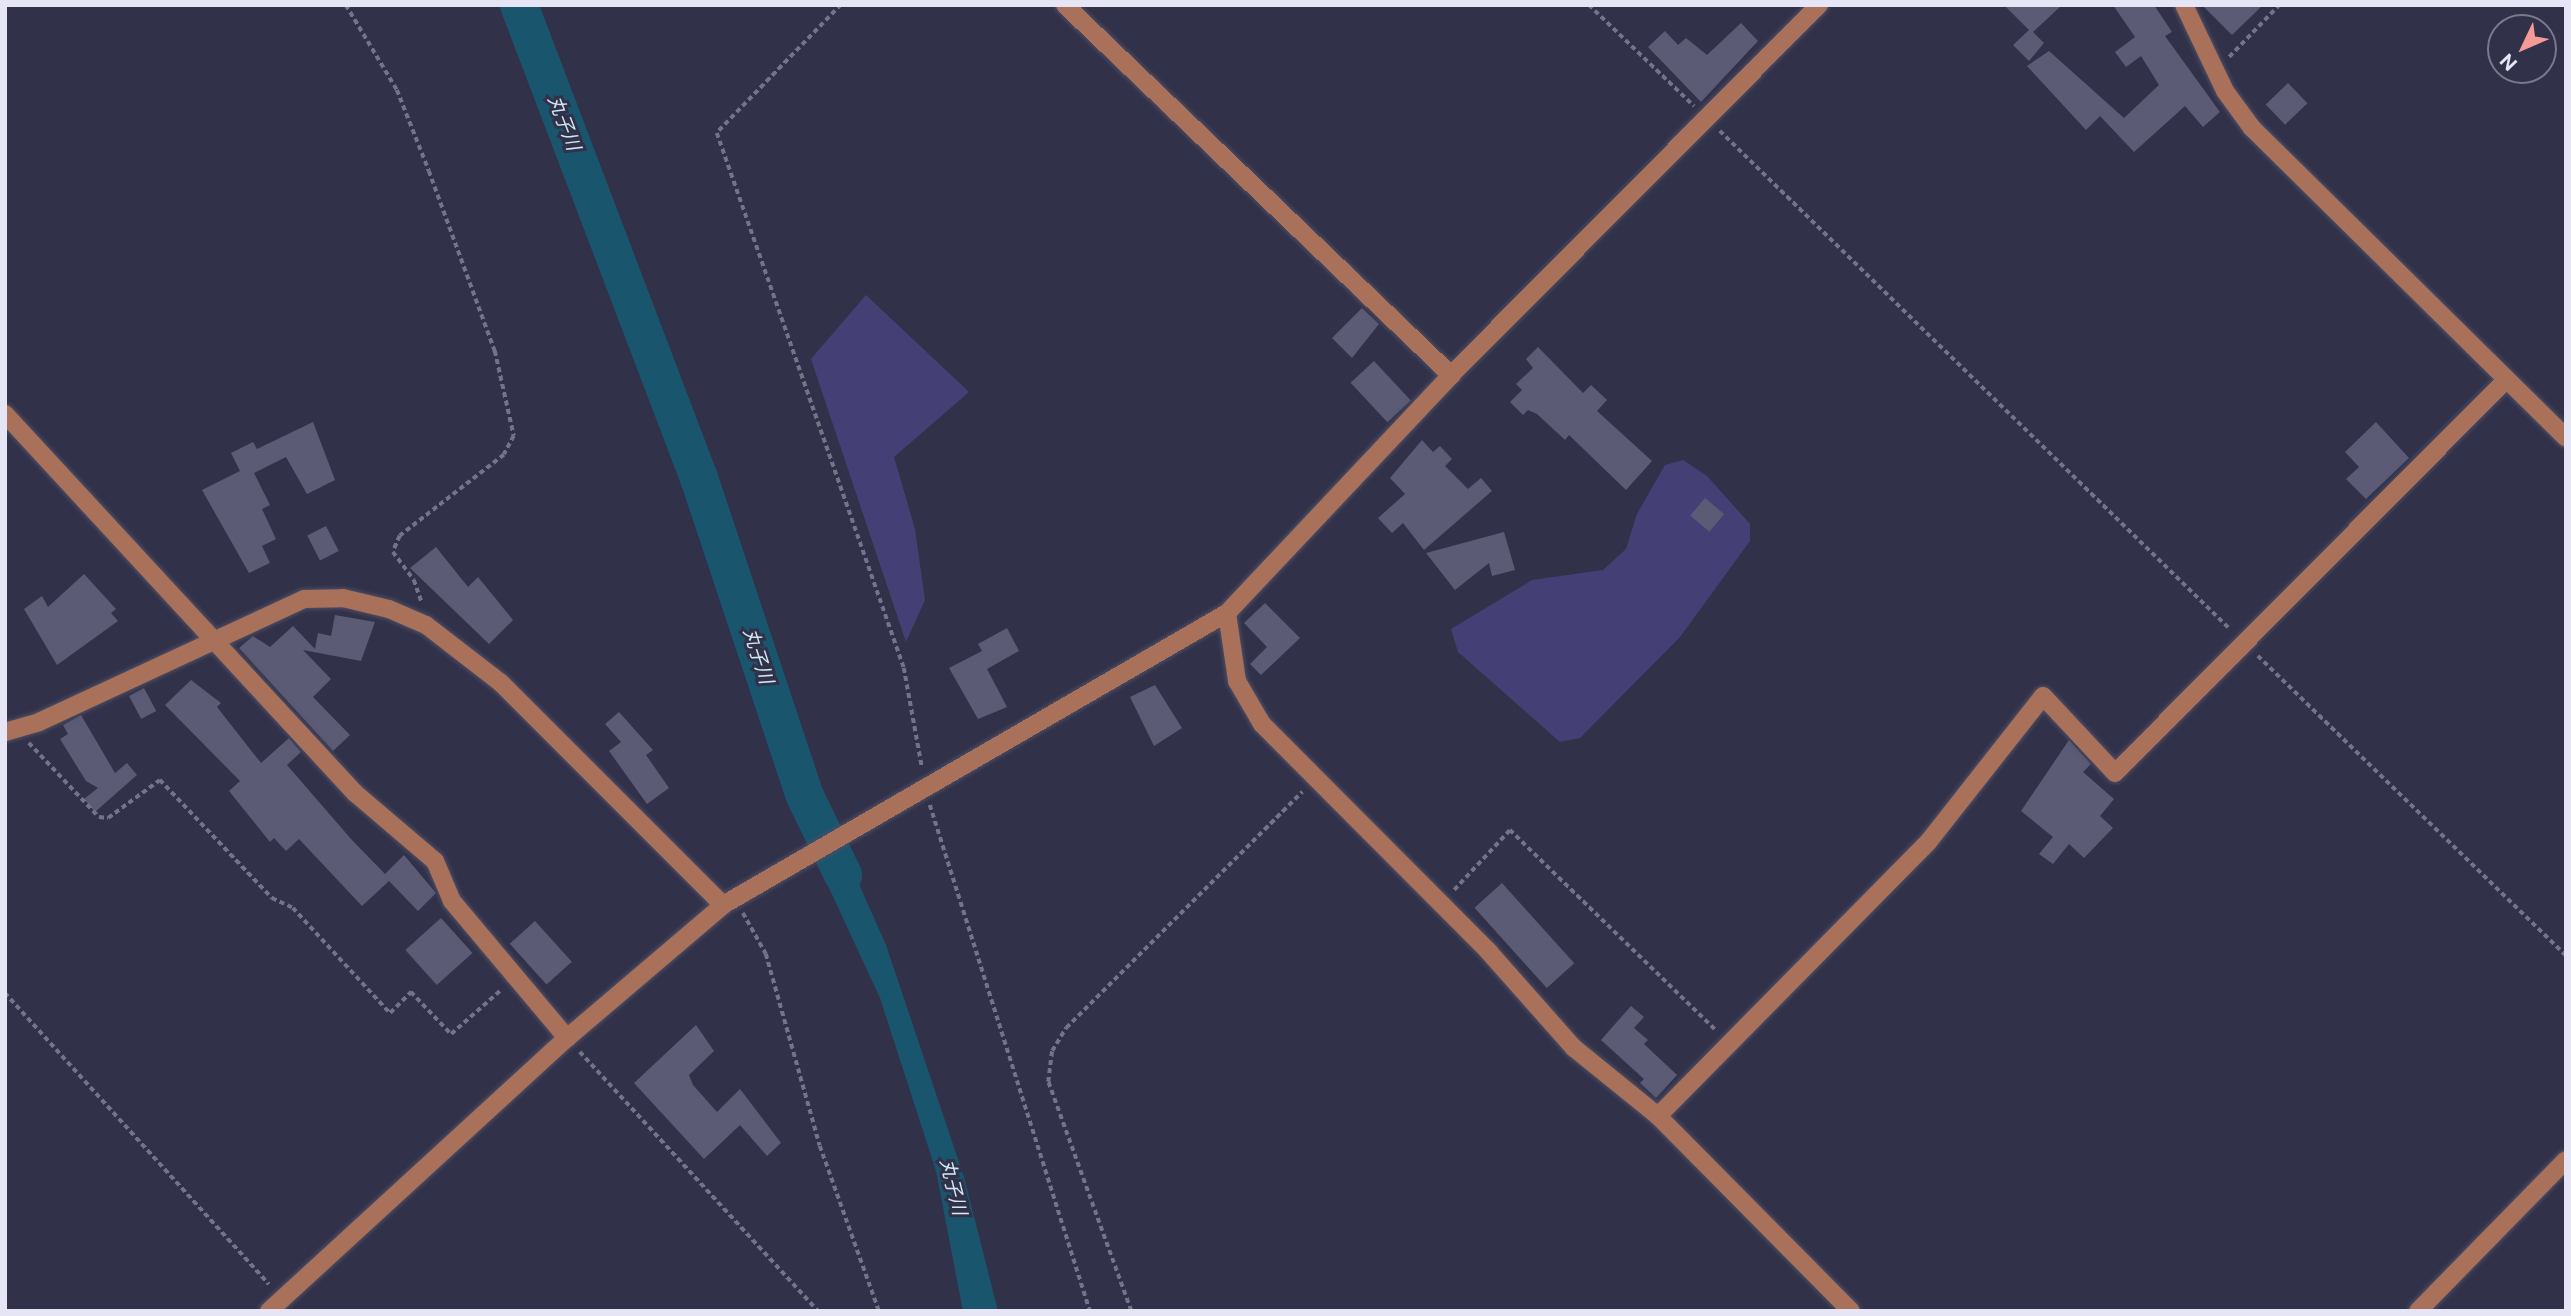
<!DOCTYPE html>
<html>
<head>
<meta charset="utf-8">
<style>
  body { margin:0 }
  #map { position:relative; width:2571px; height:1316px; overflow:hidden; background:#313149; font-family:"Public Sans","Noto Sans JP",sans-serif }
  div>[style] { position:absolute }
  .green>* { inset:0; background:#444075 }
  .water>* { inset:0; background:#19566e }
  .river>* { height:38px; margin:-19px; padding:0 19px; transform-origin:19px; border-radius:19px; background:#19566e }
  .building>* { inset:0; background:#5b5b75; transform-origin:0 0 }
  .path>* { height:3.5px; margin-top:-1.75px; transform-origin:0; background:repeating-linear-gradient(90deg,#737389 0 5px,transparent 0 8.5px) }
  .roads { filter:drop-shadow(0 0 2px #4e4e65) drop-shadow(0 0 2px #4e4e65) }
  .minor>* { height:18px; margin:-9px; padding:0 9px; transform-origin:9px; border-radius:9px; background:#aa715a }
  span { translate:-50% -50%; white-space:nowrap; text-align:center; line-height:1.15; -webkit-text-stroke:6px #313149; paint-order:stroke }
  .water-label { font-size:19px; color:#d0e8f3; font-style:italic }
  .frame { position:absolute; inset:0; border:7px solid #e5e5f5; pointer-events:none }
  .north { position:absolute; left:2487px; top:14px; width:70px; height:70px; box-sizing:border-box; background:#313149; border:2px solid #79798e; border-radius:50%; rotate:226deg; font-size:19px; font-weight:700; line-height:28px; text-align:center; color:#e5e5f5 }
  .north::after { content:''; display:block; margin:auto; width:24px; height:32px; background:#f59b97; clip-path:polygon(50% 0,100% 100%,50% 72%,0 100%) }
</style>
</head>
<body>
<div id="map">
  <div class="green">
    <div style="clip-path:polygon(866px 295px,969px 392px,894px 457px,915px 529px,925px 600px,906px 642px,811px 359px)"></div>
    <div style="clip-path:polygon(1683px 460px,1707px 476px,1750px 524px,1750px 541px,1680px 637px,1580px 738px,1560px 742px,1458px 652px,1451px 629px,1532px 580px,1603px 570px,1626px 549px,1637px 514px,1665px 465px)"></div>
  </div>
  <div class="water">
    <div style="clip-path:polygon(831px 821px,886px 945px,964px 1177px,998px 1311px,963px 1311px,936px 1171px,880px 998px,805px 836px)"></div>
  </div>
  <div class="river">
    <div style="left:519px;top:5px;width:506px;rotate:69.17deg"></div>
    <div style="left:699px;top:478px;width:335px;rotate:71.6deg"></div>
    <div style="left:805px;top:796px;width:88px;rotate:64.3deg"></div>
  </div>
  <div class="building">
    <div style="clip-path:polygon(2004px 5px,2062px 5px,2033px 32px,2044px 43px,2029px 61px,2013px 45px,2029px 30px)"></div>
    <div style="clip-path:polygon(2113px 5px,2154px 5px,2172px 32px,2165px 36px,2220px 112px,2203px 127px,2185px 106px,2134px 152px,2100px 116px,2086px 130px,2027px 66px,2049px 51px,2124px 118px,2159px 85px,2141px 56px,2126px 67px,2115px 52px,2135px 37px)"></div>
    <div style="clip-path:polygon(2202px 5px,2263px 5px,2232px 35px)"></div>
    <div style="clip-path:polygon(1741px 23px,1758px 41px,1701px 102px,1648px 47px,1665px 31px,1678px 45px,1686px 38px,1707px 55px)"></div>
    <div style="left:2288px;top:83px;width:28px;height:31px;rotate:46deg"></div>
    <div style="clip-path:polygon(1362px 308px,1379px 324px,1352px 358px,1332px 338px)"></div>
    <div style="clip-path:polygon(1538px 347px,1583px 393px,1591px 385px,1607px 400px,1597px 411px,1652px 461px,1626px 490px,1569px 435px,1565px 440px,1537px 414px,1528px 410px,1523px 415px,1510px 402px,1522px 390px,1516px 384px,1533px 368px,1526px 359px)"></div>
    <div style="left:1374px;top:361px;width:54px;height:32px;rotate:47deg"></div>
    <div style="clip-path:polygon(313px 422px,335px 480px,307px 494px,286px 457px,254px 473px,270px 505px,262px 509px,276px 539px,262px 546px,270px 563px,249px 573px,202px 490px,240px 471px,231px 453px,253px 442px,257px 449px)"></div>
    <div style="clip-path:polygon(2376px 422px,2409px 458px,2366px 499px,2346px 479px,2359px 467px,2345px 452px)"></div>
    <div style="clip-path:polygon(1422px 440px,1433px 452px,1440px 446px,1452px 459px,1445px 466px,1468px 489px,1481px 478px,1492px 491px,1424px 550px,1403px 523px,1392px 533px,1378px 518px,1405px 494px,1390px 478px)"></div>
    <div style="left:1705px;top:498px;width:25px;height:23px;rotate:40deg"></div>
    <div style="left:326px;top:526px;width:28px;height:21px;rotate:63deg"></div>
    <div style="clip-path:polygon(1504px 532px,1515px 570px,1492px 576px,1489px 563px,1455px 590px,1426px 553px)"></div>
    <div style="clip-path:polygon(436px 547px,468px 587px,478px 577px,513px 620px,489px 644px,410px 568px)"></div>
    <div style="clip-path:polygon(84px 574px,116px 609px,111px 613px,118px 621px,57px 665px,24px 609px,42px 596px,48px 607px)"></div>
    <div style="clip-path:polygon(1265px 603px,1300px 638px,1261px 675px,1250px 664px,1267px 647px,1244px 623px)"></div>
    <div style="clip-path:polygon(335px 615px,375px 622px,361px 661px,303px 650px,331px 679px,313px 697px,350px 735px,333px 751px,239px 648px,253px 636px,270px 647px,293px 626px,315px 649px,318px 633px,331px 636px)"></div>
    <div style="clip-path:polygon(1007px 628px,1019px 651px,987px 669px,1007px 707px,978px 719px,949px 668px,982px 651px,978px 644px)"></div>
    <div style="clip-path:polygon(191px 680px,221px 703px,217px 707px,261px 763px,289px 738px,301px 752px,287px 765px,351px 839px,385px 874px,404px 855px,436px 893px,418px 911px,389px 881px,362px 906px,299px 839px,286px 851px,274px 838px,270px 842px,229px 791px,240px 781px,165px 705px)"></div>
    <div style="clip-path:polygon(1155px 685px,1182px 728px,1154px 746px,1130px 697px)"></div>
    <div style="left:144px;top:688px;width:26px;height:17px;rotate:62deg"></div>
    <div style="clip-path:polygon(619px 712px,653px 750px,646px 755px,669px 788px,647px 804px,609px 751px,621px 742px,605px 724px)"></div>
    <div style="clip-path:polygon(81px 715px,115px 773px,127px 763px,137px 775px,95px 812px,84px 799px,98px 788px,86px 781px,60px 739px,68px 734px,63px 725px)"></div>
    <div style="clip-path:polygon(2069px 740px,2091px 764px,2083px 772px,2114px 799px,2100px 816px,2113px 828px,2084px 858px,2069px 844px,2053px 864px,2039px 854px,2053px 837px,2021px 811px)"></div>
    <div style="left:1502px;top:883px;width:108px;height:37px;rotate:48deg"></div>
    <div style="left:441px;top:918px;width:47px;height:48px;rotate:48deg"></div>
    <div style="left:535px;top:921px;width:55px;height:34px;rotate:48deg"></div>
    <div style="clip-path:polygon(1631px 1006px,1644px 1017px,1634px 1028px,1648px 1040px,1644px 1044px,1677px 1075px,1656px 1098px,1640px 1083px,1644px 1079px,1601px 1040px)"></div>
    <div style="clip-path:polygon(696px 1025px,714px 1051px,689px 1075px,693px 1085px,717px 1112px,740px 1089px,781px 1143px,767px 1156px,740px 1125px,704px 1159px,634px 1083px)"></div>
  </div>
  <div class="path">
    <div style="left:346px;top:5px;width:99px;rotate:59deg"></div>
    <div style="left:397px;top:90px;width:87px;rotate:68.4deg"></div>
    <div style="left:429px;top:171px;width:192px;rotate:69.9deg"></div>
    <div style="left:495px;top:351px;width:87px;rotate:77.4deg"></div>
    <div style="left:514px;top:436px;width:21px;rotate:118deg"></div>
    <div style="left:504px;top:455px;width:132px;rotate:142.1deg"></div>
    <div style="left:400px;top:536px;width:17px;rotate:114deg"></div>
    <div style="left:393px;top:552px;width:35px;rotate:53deg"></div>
    <div style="left:414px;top:580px;width:24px;rotate:71deg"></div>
    <div style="left:841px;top:5px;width:178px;rotate:134.1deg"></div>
    <div style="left:717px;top:133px;width:567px;rotate:70.73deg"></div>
    <div style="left:904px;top:668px;width:101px;rotate:79.7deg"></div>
    <div style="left:1589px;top:5px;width:146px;rotate:43.9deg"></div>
    <div style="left:2229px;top:57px;width:72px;rotate:-46.1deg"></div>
    <div style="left:1720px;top:131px;width:713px;rotate:44.32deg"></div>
    <div style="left:2258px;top:656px;width:429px;rotate:44.2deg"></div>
    <div style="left:29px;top:743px;width:102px;rotate:46.6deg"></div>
    <div style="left:99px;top:817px;width:9px;rotate:6deg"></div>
    <div style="left:108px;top:818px;width:64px;rotate:-36.2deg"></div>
    <div style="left:160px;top:780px;width:163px;rotate:46.5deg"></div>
    <div style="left:272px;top:898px;width:23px;rotate:25deg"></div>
    <div style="left:293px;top:908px;width:143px;rotate:47.3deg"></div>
    <div style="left:390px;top:1013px;width:30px;rotate:-45deg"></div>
    <div style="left:411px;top:992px;width:58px;rotate:46.4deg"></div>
    <div style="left:451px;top:1034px;width:68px;rotate:-41.4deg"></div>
    <div style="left:930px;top:805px;width:531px;rotate:72.45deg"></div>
    <div style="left:1454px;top:890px;width:82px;rotate:-47deg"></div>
    <div style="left:1510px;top:830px;width:289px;rotate:44.2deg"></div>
    <div style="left:743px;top:913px;width:47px;rotate:60.7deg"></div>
    <div style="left:766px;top:954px;width:199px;rotate:74.3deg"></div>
    <div style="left:820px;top:1146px;width:175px;rotate:70.3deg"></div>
    <div style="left:5px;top:993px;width:393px;rotate:47.8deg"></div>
    <div style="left:580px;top:1052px;width:352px;rotate:47.4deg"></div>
    <div style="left:1131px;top:1311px;width:244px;rotate:-109.9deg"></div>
    <div style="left:1048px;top:1082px;width:31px;rotate:-83deg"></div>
    <div style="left:1052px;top:1051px;width:27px;rotate:-59deg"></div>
    <div style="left:1066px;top:1028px;width:334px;rotate:-45deg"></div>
  </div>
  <div class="roads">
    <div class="minor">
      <div style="left:1065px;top:5px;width:535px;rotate:43.79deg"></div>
      <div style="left:2184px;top:5px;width:95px;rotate:64.5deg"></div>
      <div style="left:2225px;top:91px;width:46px;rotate:53.9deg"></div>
      <div style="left:2252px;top:128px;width:441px;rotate:44.6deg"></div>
      <div style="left:5px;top:414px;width:516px;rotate:47.28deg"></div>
      <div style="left:355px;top:793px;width:105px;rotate:40.4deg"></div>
      <div style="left:435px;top:861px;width:43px;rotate:67deg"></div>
      <div style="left:452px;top:901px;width:179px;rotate:50deg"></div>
      <div style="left:1227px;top:613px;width:69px;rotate:81.6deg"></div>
      <div style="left:1237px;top:681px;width:50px;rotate:59.8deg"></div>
      <div style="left:1262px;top:724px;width:322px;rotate:45.1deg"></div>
      <div style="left:1489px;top:952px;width:128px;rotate:48.5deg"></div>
      <div style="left:1574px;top:1048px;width:108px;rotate:39deg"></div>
      <div style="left:1658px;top:1116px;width:274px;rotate:45.3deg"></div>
      <div style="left:5px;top:732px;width:35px;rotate:-16deg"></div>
      <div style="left:39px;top:722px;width:292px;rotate:-24.9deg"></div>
      <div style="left:304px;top:599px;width:39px;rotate:-1deg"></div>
      <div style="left:343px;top:598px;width:47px;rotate:13.4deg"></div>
      <div style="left:389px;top:609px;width:40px;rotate:23.4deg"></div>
      <div style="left:426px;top:625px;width:95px;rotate:37.7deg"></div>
      <div style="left:501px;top:683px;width:314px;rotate:45deg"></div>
      <div style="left:1658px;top:1116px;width:386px;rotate:-45.4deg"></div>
      <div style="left:1929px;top:841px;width:184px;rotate:-51.8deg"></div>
      <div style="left:2043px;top:696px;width:105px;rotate:46.9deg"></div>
      <div style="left:2115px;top:773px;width:554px;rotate:-45.15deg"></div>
      <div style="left:269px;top:1311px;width:404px;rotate:-42.5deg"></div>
      <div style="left:567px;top:1038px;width:205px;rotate:-40.4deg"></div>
      <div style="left:723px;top:905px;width:582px;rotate:-30.09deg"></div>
      <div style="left:1227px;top:613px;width:327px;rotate:-46.7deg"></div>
      <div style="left:1451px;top:375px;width:522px;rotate:-45.16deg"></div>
      <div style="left:2418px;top:1311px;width:211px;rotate:-45.6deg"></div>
    </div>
  </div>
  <div class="water-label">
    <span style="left:564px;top:123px;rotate:69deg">丸子川</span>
    <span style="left:758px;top:656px;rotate:72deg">丸子川</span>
    <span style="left:953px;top:1187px;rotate:76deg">丸子川</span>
  </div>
  <div class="frame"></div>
  <div class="north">N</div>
</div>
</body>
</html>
